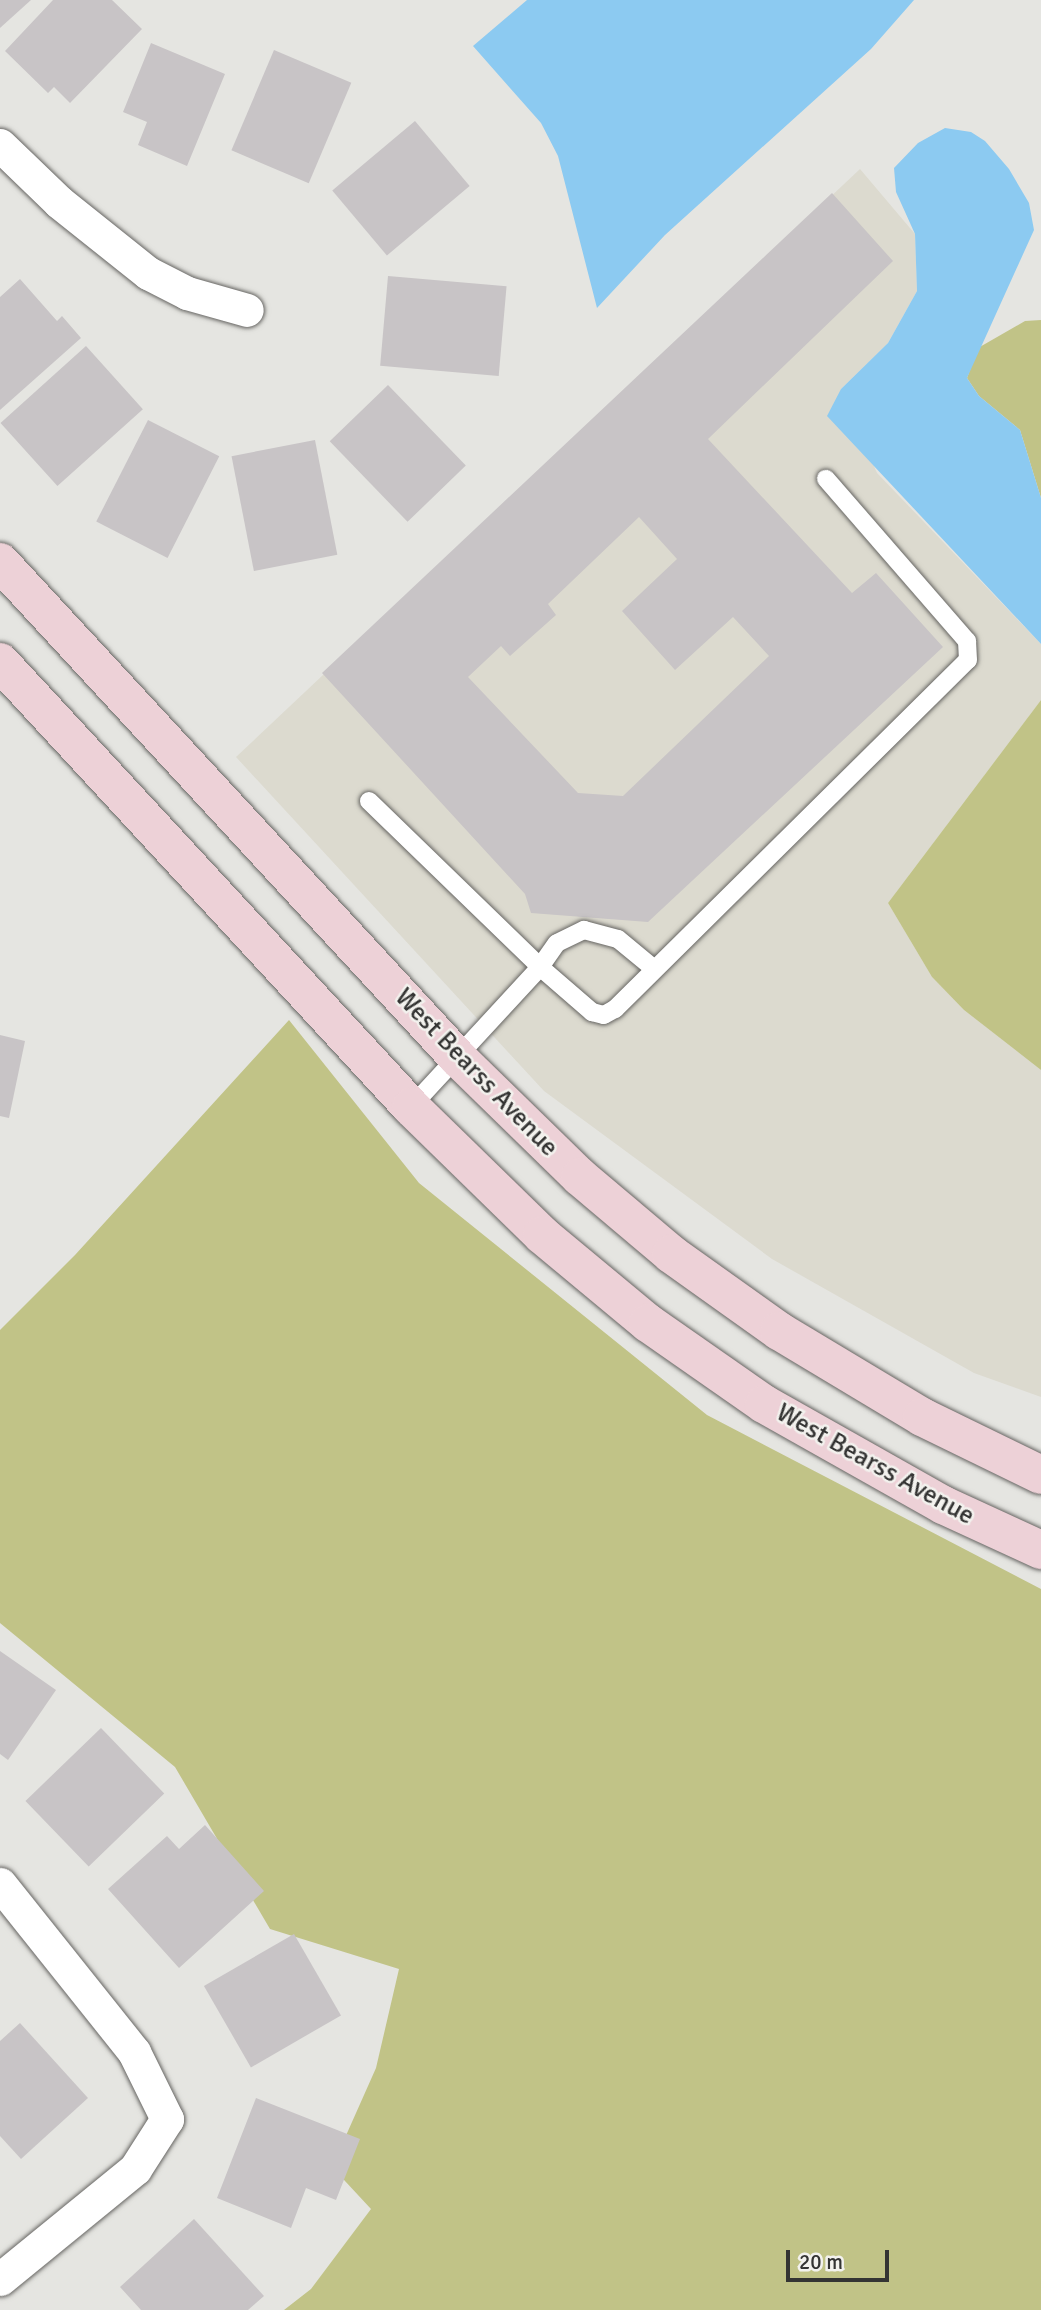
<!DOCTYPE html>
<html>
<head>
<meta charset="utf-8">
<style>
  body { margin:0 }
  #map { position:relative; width:1041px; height:2310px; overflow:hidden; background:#e5e5e1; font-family:Signika,sans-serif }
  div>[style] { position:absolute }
  .built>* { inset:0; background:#dcdacf }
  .green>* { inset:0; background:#c1c387 }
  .water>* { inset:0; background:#8ccaf1 }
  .building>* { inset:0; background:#c8c4c6; transform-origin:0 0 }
  .roads { filter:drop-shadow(0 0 2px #666562) drop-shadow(0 0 2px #666562) }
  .service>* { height:18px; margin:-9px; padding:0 9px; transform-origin:9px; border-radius:9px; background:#fff }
  .minor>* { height:33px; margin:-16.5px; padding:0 16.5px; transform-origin:16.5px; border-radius:16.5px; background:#fff }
  .secondary>* { height:38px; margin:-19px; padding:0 19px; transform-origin:19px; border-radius:19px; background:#edd1d7 }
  span { translate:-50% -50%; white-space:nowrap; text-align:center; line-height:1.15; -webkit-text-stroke:5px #f3f2ee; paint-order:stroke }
  .street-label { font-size:26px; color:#343433 }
  .scale { position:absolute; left:786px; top:2250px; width:103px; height:32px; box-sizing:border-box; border:4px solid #343433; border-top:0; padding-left:9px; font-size:21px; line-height:24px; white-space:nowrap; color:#343433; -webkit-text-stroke:5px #f3f2ee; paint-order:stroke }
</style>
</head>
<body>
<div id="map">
  <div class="built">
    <div style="clip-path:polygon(860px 169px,915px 234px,917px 291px,888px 343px,841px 389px,877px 473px,1041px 644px,1041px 700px,888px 903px,932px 977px,964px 1010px,1041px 1070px,1041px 1397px,974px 1373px,772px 1259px,544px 1091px,236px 757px)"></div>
  </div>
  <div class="green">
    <div style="clip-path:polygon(1041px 320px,1041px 498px,1020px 430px,979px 396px,967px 378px,978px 348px,1025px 321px)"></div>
    <div style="clip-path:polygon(1041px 700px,1041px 1070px,964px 1010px,932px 977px,888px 903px)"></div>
    <div style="clip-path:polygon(289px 1020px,419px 1183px,707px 1415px,1041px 1589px,1041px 2310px,284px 2310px,311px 2289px,371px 2209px,332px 2167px,376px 2068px,399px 1969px,270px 1929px,175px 1767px,0 1623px,0 1330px,75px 1255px)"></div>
  </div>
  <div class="water">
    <div style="clip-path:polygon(527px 0,914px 0,871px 49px,665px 235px,597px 308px,558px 156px,541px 123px,473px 46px)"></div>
    <div style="clip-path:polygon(945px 128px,971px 132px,985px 141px,1009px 169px,1029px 203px,1034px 230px,967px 378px,979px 396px,1020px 430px,1041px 498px,1041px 644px,827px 416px,841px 389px,888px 343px,917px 291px,915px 234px,896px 192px,894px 168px,918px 143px)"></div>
  </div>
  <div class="building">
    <div style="clip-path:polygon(0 0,31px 0,0 28px)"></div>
    <div style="clip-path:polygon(53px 0,112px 0,142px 29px,70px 103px,54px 87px,48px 93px,5px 51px)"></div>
    <div style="clip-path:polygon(151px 43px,225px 74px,187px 166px,138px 145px,147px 122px,123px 112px)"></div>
    <div style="left:274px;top:50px;width:84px;height:109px;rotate:23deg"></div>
    <div style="left:415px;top:121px;width:85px;height:108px;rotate:50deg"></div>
    <div style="clip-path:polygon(evenodd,832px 193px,893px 261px,708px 439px,852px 593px,876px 573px,943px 647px,648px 922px,531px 913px,525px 894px,322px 673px,832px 193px,639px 517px,677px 559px,622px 611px,675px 670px,733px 617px,769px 656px,623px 796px,578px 793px,468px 677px,501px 646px,510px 656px,556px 615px,548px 604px,639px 517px)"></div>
    <div style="left:388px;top:276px;width:119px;height:90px;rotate:5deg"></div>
    <div style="clip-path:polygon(20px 279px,57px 321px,62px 316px,81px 338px,0 410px,0 297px)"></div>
    <div style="left:86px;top:346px;width:85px;height:115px;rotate:48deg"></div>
    <div style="left:388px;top:385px;width:112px;height:81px;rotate:46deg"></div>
    <div style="left:148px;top:420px;width:80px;height:114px;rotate:27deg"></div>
    <div style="left:315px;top:440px;width:117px;height:85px;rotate:79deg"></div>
    <div style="clip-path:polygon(0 1035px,25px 1041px,9px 1118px,0 1116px)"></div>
    <div style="clip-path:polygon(0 1651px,56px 1690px,8px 1760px,0 1754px)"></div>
    <div style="left:101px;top:1728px;width:91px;height:105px;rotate:46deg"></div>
    <div style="clip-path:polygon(205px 1825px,264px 1891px,179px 1968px,108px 1889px,167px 1836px,179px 1849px)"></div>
    <div style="left:294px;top:1934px;width:94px;height:104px;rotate:60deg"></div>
    <div style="clip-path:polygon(20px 2023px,88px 2098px,21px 2159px,0 2136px,0 2041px)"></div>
    <div style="clip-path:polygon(256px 2098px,360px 2139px,336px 2200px,306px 2188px,291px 2228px,217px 2198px)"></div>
    <div style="clip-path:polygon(194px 2219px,264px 2296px,248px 2310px,141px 2310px,120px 2287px)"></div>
  </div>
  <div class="roads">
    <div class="service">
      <div style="left:369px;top:801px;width:238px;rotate:44.1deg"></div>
      <div style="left:540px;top:967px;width:29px;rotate:-55deg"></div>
      <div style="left:557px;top:943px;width:30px;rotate:-26deg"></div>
      <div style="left:584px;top:930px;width:35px;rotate:15deg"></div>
      <div style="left:618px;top:939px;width:45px;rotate:39.6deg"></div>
      <div style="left:411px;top:1107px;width:190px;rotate:-47.3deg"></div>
      <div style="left:540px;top:967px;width:69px;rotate:40.9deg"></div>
      <div style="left:592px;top:1012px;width:12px;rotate:14deg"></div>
      <div style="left:604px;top:1015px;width:13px;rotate:-29deg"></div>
      <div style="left:615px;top:1009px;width:496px;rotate:-44.7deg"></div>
      <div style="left:968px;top:660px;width:19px;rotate:-93deg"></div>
      <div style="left:967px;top:641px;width:215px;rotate:-131deg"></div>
    </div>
    <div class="minor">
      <div style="left:0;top:145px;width:82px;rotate:44deg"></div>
      <div style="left:59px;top:202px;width:114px;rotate:38.6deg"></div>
      <div style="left:148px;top:273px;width:44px;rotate:27.1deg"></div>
      <div style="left:187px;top:293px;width:62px;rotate:15.8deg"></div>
      <div style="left:0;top:1884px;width:215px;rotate:51.4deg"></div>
      <div style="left:134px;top:2052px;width:75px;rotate:63.8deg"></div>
      <div style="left:167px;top:2119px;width:59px;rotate:122.6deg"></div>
      <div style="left:135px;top:2169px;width:174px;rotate:140.8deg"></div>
    </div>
    <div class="secondary">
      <div style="left:0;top:562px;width:675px;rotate:47.28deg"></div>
      <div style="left:458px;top:1058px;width:170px;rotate:44.3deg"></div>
      <div style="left:580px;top:1177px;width:119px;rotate:40.2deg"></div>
      <div style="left:671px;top:1254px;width:133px;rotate:35.5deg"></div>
      <div style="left:779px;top:1331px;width:167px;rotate:31deg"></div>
      <div style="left:922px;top:1417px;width:132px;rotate:26deg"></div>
      <div style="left:0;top:662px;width:606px;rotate:47.27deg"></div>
      <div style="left:411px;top:1107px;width:183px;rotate:44.3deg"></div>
      <div style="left:542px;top:1235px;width:138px;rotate:39.7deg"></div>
      <div style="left:648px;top:1323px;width:141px;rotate:34.9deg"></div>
      <div style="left:764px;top:1404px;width:206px;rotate:29.4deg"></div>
      <div style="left:943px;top:1505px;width:108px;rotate:24.7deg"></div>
    </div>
  </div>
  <div class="street-label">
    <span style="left:476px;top:1073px;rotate:46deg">West Bearss Avenue</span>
    <span style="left:875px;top:1465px;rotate:29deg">West Bearss Avenue</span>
  </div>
  <div class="scale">20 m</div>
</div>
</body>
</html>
